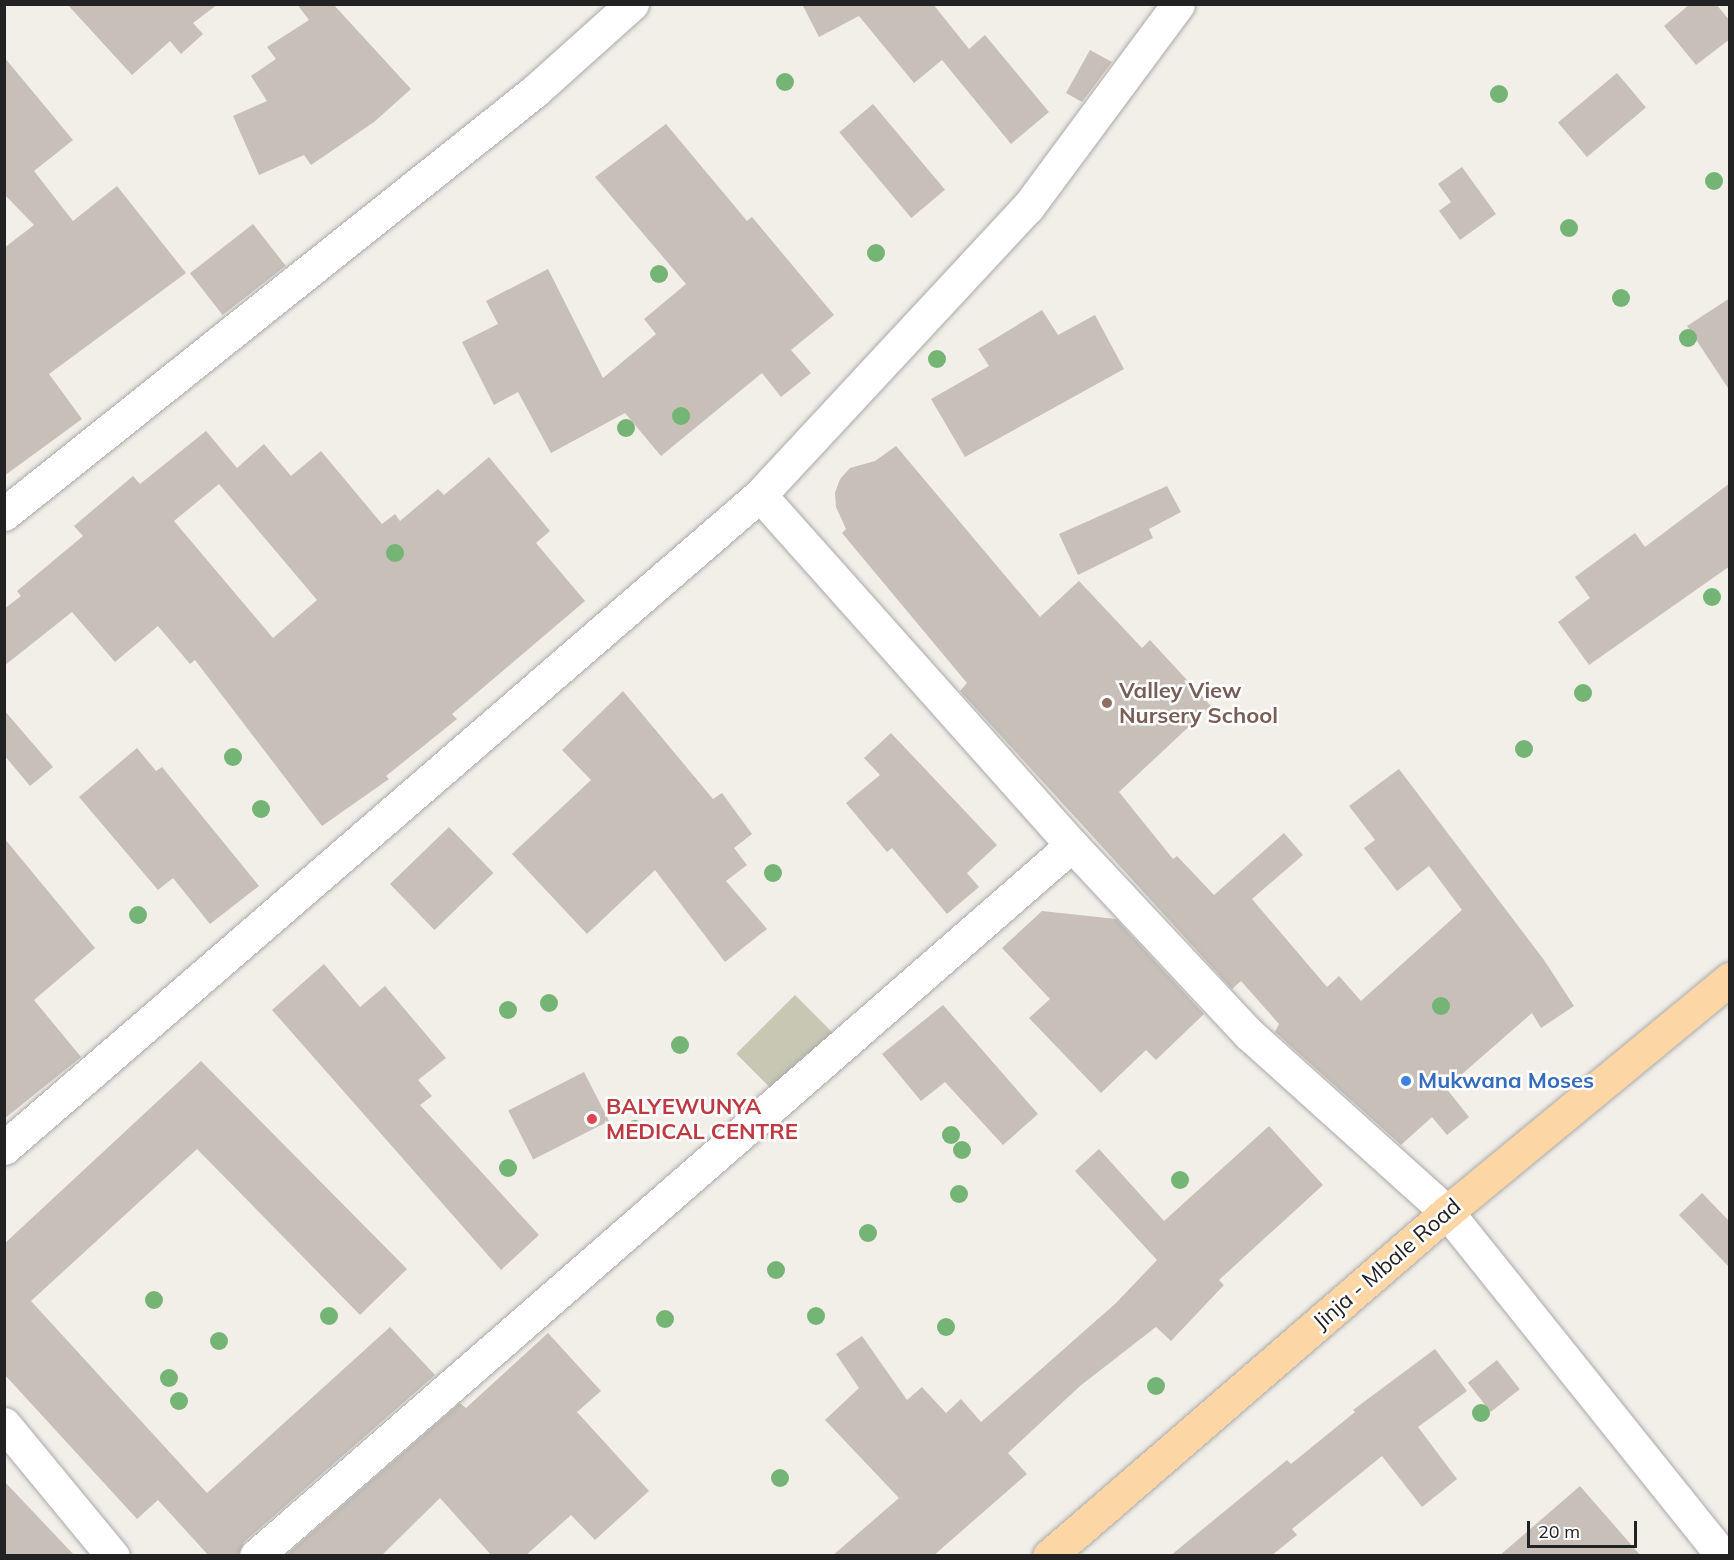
<!DOCTYPE html>
<html>
<head>
<meta charset="utf-8">
<style>
  body { margin:0 }
  #map { position:relative; width:1734px; height:1560px; overflow:hidden; background:#f2efe9; font-family:Mulish,sans-serif }
  div>[style] { position:absolute }
  .construction>* { inset:0; background:#c7c7b4; transform-origin:0 0 }
  .building>* { inset:0; background:#c7bfb8; transform-origin:0 0 }
  .roads { filter:drop-shadow(0 0 2px #a9a9a9) drop-shadow(0 0 2px #a9a9a9) }
  .street>* { height:33px; margin:-16.5px; padding:0 16.5px; transform-origin:16.5px; border-radius:16.5px; background:#fff }
  .primary>* { height:33px; margin:-16.5px; padding:0 16.5px; transform-origin:16.5px; border-radius:16.5px; background:#fcd6a4 }
  .trees>* { width:18px; height:18px; margin:-9px; border-radius:50%; background:#74b475 }
  .dots>* { width:16px; height:16px; translate:-50% -50%; box-sizing:border-box; border:3px solid #fff; border-radius:50% }
  span { translate:-50% -50%; white-space:nowrap; text-align:center; line-height:1.15; -webkit-text-stroke:5px #fff; paint-order:stroke }
  .education-label { font-size:22px; color:#785e54; font-weight:700 }
  .left { translate:0 -50%; text-align:left }
  .shop-label { font-size:22px; color:#366cbe; font-weight:700 }
  .health-label { font-size:22px; color:#be3a42; font-weight:700 }
  .street-label { font-size:22px; color:#222 }
  .frame { position:absolute; inset:0; border:6px solid #222; pointer-events:none }
  .scale { position:absolute; left:1527px; top:1521px; width:110px; height:27px; box-sizing:border-box; border:3px solid #222; border-top:0; padding-left:8px; font-size:18px; line-height:21px; white-space:nowrap; color:#222; -webkit-text-stroke:4px #fff; paint-order:stroke }
</style>
</head>
<body>
<div id="map">
  <div class="construction">
    <div style="left:795px;top:995px;width:54px;height:83px;rotate:45deg"></div>
  </div>
  <div class="building">
    <div style="clip-path:polygon(67px 4px,218px 4px,193px 23px,203px 34px,181px 54px,170px 41px,132px 75px)"></div>
    <div style="clip-path:polygon(297px 4px,333px 4px,411px 89px,374px 122px,311px 165px,304px 155px,259px 175px,233px 116px,267px 101px,251px 76px,276px 59px,267px 47px,309px 20px)"></div>
    <div style="clip-path:polygon(802px 4px,933px 4px,969px 49px,985px 35px,1049px 112px,1011px 144px,942px 60px,914px 83px,859px 16px,819px 37px)"></div>
    <div style="clip-path:polygon(1690px 4px,1716px 4px,1730px 21px,1730px 39px,1696px 65px,1664px 26px)"></div>
    <div style="clip-path:polygon(1090px 50px,1112px 62px,1082px 102px,1066px 93px)"></div>
    <div style="clip-path:polygon(4px 57px,73px 140px,34px 171px,73px 221px,117px 186px,186px 273px,49px 374px,82px 419px,4px 476px,4px 248px,34px 225px,4px 194px)"></div>
    <div style="left:1617px;top:73px;width:45px;height:77px;rotate:50deg"></div>
    <div style="left:873px;top:104px;width:112px;height:44px;rotate:50deg"></div>
    <div style="clip-path:polygon(666px 124px,747px 221px,752px 217px,834px 315px,791px 350px,811px 373px,781px 397px,762px 373px,661px 456px,625px 413px,551px 453px,518px 392px,494px 405px,462px 342px,498px 324px,486px 301px,548px 269px,603px 378px,656px 334px,644px 319px,686px 284px,595px 177px)"></div>
    <div style="clip-path:polygon(1462px 167px,1496px 214px,1460px 240px,1439px 211px,1451px 202px,1438px 184px)"></div>
    <div style="left:253px;top:224px;width:53px;height:80px;rotate:52deg"></div>
    <div style="clip-path:polygon(1730px 298px,1730px 391px,1687px 326px)"></div>
    <div style="clip-path:polygon(1042px 310px,1058px 335px,1095px 315px,1124px 369px,965px 457px,931px 399px,989px 366px,978px 349px)"></div>
    <div style="clip-path:polygon(evenodd,206px 431px,237px 468px,264px 444px,291px 476px,321px 451px,382px 524px,395px 514px,400px 521px,438px 489px,444px 495px,489px 457px,550px 531px,536px 543px,585px 601px,452px 714px,457px 719px,386px 776px,389px 779px,322px 826px,195px 660px,190px 664px,158px 626px,115px 662px,72px 612px,4px 666px,4px 609px,21px 596px,17px 591px,83px 536px,74px 526px,133px 476px,140px 484px,206px 431px,219px 484px,317px 600px,273px 638px,174px 521px,219px 484px)"></div>
    <div style="clip-path:polygon(896px 446px,1040px 617px,1079px 581px,1142px 648px,1150px 640px,1211px 706px,1119px 792px,1173px 859px,1177px 856px,1214px 895px,1284px 833px,1303px 855px,1252px 899px,1327px 987px,1339px 976px,1361px 1001px,1462px 910px,1429px 866px,1397px 891px,1364px 848px,1375px 840px,1349px 806px,1399px 769px,1544px 960px,1574px 1006px,1541px 1028px,1532px 1013px,1446px 1088px,1469px 1117px,1447px 1135px,1432px 1117px,1401px 1145px,1275px 1032px,1279px 1024px,1241px 981px,1232px 989px,960px 691px,967px 683px,842px 533px,846px 529px,836px 507px,835px 493px,840px 479px,850px 468px,875px 461px)"></div>
    <div style="clip-path:polygon(1730px 483px,1730px 566px,1589px 665px,1558px 622px,1590px 598px,1575px 577px,1635px 533px,1645px 547px)"></div>
    <div style="clip-path:polygon(1167px 486px,1181px 512px,1149px 529px,1153px 538px,1078px 575px,1059px 534px)"></div>
    <div style="clip-path:polygon(623px 691px,713px 799px,722px 793px,752px 834px,734px 848px,747px 865px,726px 881px,767px 929px,725px 962px,655px 870px,587px 934px,512px 854px,591px 780px,562px 750px)"></div>
    <div style="clip-path:polygon(4px 710px,53px 767px,30px 786px,4px 755px)"></div>
    <div style="clip-path:polygon(891px 733px,997px 845px,967px 873px,979px 887px,947px 914px,892px 848px,887px 852px,846px 803px,880px 775px,864px 758px)"></div>
    <div style="clip-path:polygon(137px 748px,156px 771px,162px 767px,259px 886px,210px 924px,173px 878px,158px 890px,79px 797px)"></div>
    <div style="left:449px;top:827px;width:64px;height:82px;rotate:46deg"></div>
    <div style="clip-path:polygon(4px 838px,95px 948px,34px 1000px,81px 1057px,4px 1119px)"></div>
    <div style="clip-path:polygon(1042px 911px,1116px 919px,1204px 1014px,1156px 1060px,1146px 1050px,1101px 1093px,1029px 1018px,1050px 999px,1002px 948px)"></div>
    <div style="clip-path:polygon(324px 964px,360px 1007px,385px 986px,446px 1058px,418px 1080px,432px 1096px,420px 1105px,539px 1235px,501px 1270px,272px 1010px)"></div>
    <div style="clip-path:polygon(943px 1005px,1038px 1114px,1003px 1145px,945px 1082px,921px 1101px,882px 1054px)"></div>
    <div style="clip-path:polygon(201px 1061px,407px 1269px,360px 1315px,197px 1149px,31px 1301px,207px 1493px,390px 1327px,435px 1375px,244px 1542px,238px 1556px,209px 1556px,158px 1500px,137px 1519px,4px 1374px,4px 1244px)"></div>
    <div style="left:584px;top:1072px;width:55px;height:85px;rotate:63deg"></div>
    <div style="clip-path:polygon(1269px 1126px,1323px 1185px,1219px 1280px,1224px 1285px,1171px 1341px,1156px 1327px,1080px 1386px,1008px 1453px,1027px 1474px,933px 1556px,832px 1556px,899px 1498px,825px 1420px,859px 1388px,836px 1354px,862px 1336px,907px 1400px,922px 1387px,946px 1413px,961px 1399px,981px 1422px,1116px 1303px,1157px 1260px,1075px 1171px,1099px 1149px,1164px 1221px)"></div>
    <div style="clip-path:polygon(1702px 1193px,1730px 1222px,1730px 1268px,1679px 1215px)"></div>
    <div style="clip-path:polygon(548px 1333px,601px 1391px,577px 1412px,649px 1491px,595px 1540px,571px 1515px,525px 1556px,492px 1556px,440px 1498px,381px 1556px,285px 1556px,460px 1403px,466px 1408px)"></div>
    <div style="clip-path:polygon(1435px 1349px,1467px 1391px,1418px 1427px,1457px 1479px,1422px 1507px,1382px 1456px,1292px 1529px,1297px 1535px,1271px 1556px,1170px 1556px,1287px 1460px,1291px 1464px,1355px 1412px,1353px 1410px)"></div>
    <div style="left:1497px;top:1360px;width:37px;height:37px;rotate:52deg"></div>
    <div style="clip-path:polygon(4px 1481px,75px 1556px,4px 1556px)"></div>
    <div style="clip-path:polygon(1580px 1486px,1641px 1556px,1499px 1556px)"></div>
  </div>
  <div class="roads">
    <div class="street">
      <div style="left:760px;top:495px;width:393px;rotate:-47.1deg"></div>
      <div style="left:1028px;top:207px;width:252px;rotate:-53.5deg"></div>
      <div style="left:4px;top:514px;width:680px;rotate:-38.55deg"></div>
      <div style="left:536px;top:90px;width:129px;rotate:-41.9deg"></div>
      <div style="left:4px;top:1148px;width:999px;rotate:-40.82deg"></div>
      <div style="left:760px;top:495px;width:469px;rotate:48.3deg"></div>
      <div style="left:1072px;top:845px;width:259px;rotate:46.9deg"></div>
      <div style="left:1249px;top:1034px;width:266px;rotate:42deg"></div>
      <div style="left:1447px;top:1212px;width:441px;rotate:51.3deg"></div>
      <div style="left:4px;top:1424px;width:171px;rotate:50.5deg"></div>
      <div style="left:256px;top:1556px;width:1082px;rotate:-41.07deg"></div>
    </div>
    <div class="primary">
      <div style="left:1049px;top:1556px;width:526px;rotate:-40.84deg"></div>
      <div style="left:1447px;top:1212px;width:367px;rotate:-39.5deg"></div>
    </div>
  </div>
  <div class="trees">
    <div style="left:785px;top:82px"></div>
    <div style="left:1499px;top:94px"></div>
    <div style="left:1714px;top:181px"></div>
    <div style="left:1569px;top:228px"></div>
    <div style="left:876px;top:253px"></div>
    <div style="left:659px;top:274px"></div>
    <div style="left:1621px;top:298px"></div>
    <div style="left:1688px;top:338px"></div>
    <div style="left:937px;top:359px"></div>
    <div style="left:681px;top:416px"></div>
    <div style="left:626px;top:428px"></div>
    <div style="left:395px;top:553px"></div>
    <div style="left:1712px;top:597px"></div>
    <div style="left:1583px;top:693px"></div>
    <div style="left:1524px;top:749px"></div>
    <div style="left:233px;top:757px"></div>
    <div style="left:261px;top:809px"></div>
    <div style="left:773px;top:873px"></div>
    <div style="left:138px;top:915px"></div>
    <div style="left:549px;top:1003px"></div>
    <div style="left:1441px;top:1006px"></div>
    <div style="left:508px;top:1010px"></div>
    <div style="left:680px;top:1045px"></div>
    <div style="left:635px;top:1129px"></div>
    <div style="left:951px;top:1135px"></div>
    <div style="left:962px;top:1150px"></div>
    <div style="left:508px;top:1168px"></div>
    <div style="left:1180px;top:1180px"></div>
    <div style="left:959px;top:1194px"></div>
    <div style="left:868px;top:1233px"></div>
    <div style="left:776px;top:1270px"></div>
    <div style="left:154px;top:1300px"></div>
    <div style="left:329px;top:1316px"></div>
    <div style="left:816px;top:1316px"></div>
    <div style="left:665px;top:1319px"></div>
    <div style="left:946px;top:1327px"></div>
    <div style="left:219px;top:1341px"></div>
    <div style="left:169px;top:1378px"></div>
    <div style="left:1156px;top:1386px"></div>
    <div style="left:179px;top:1401px"></div>
    <div style="left:1481px;top:1413px"></div>
    <div style="left:780px;top:1478px"></div>
  </div>
  <div class="dots">
    <div style="left:1107px;top:703px;background:#8d6e63"></div>
    <div style="left:1406px;top:1081px;background:#3f7fe0"></div>
    <div style="left:592px;top:1119px;background:#e0444e"></div>
  </div>
  <div class="education-label">
    <span class="left" style="left:1119px;top:703px">Valley View<br>Nursery School</span>
  </div>
  <div class="shop-label">
    <span class="left" style="left:1418px;top:1081px">Mukwana Moses</span>
  </div>
  <div class="health-label">
    <span class="left" style="left:606px;top:1119px">BALYEWUNYA<br>MEDICAL CENTRE</span>
  </div>
  <div class="street-label">
    <span style="left:1387px;top:1264px;rotate:-41deg">Jinja - Mbale Road</span>
  </div>
  <div class="frame"></div>
  <div class="scale">20 m</div>
</div>
</body>
</html>
